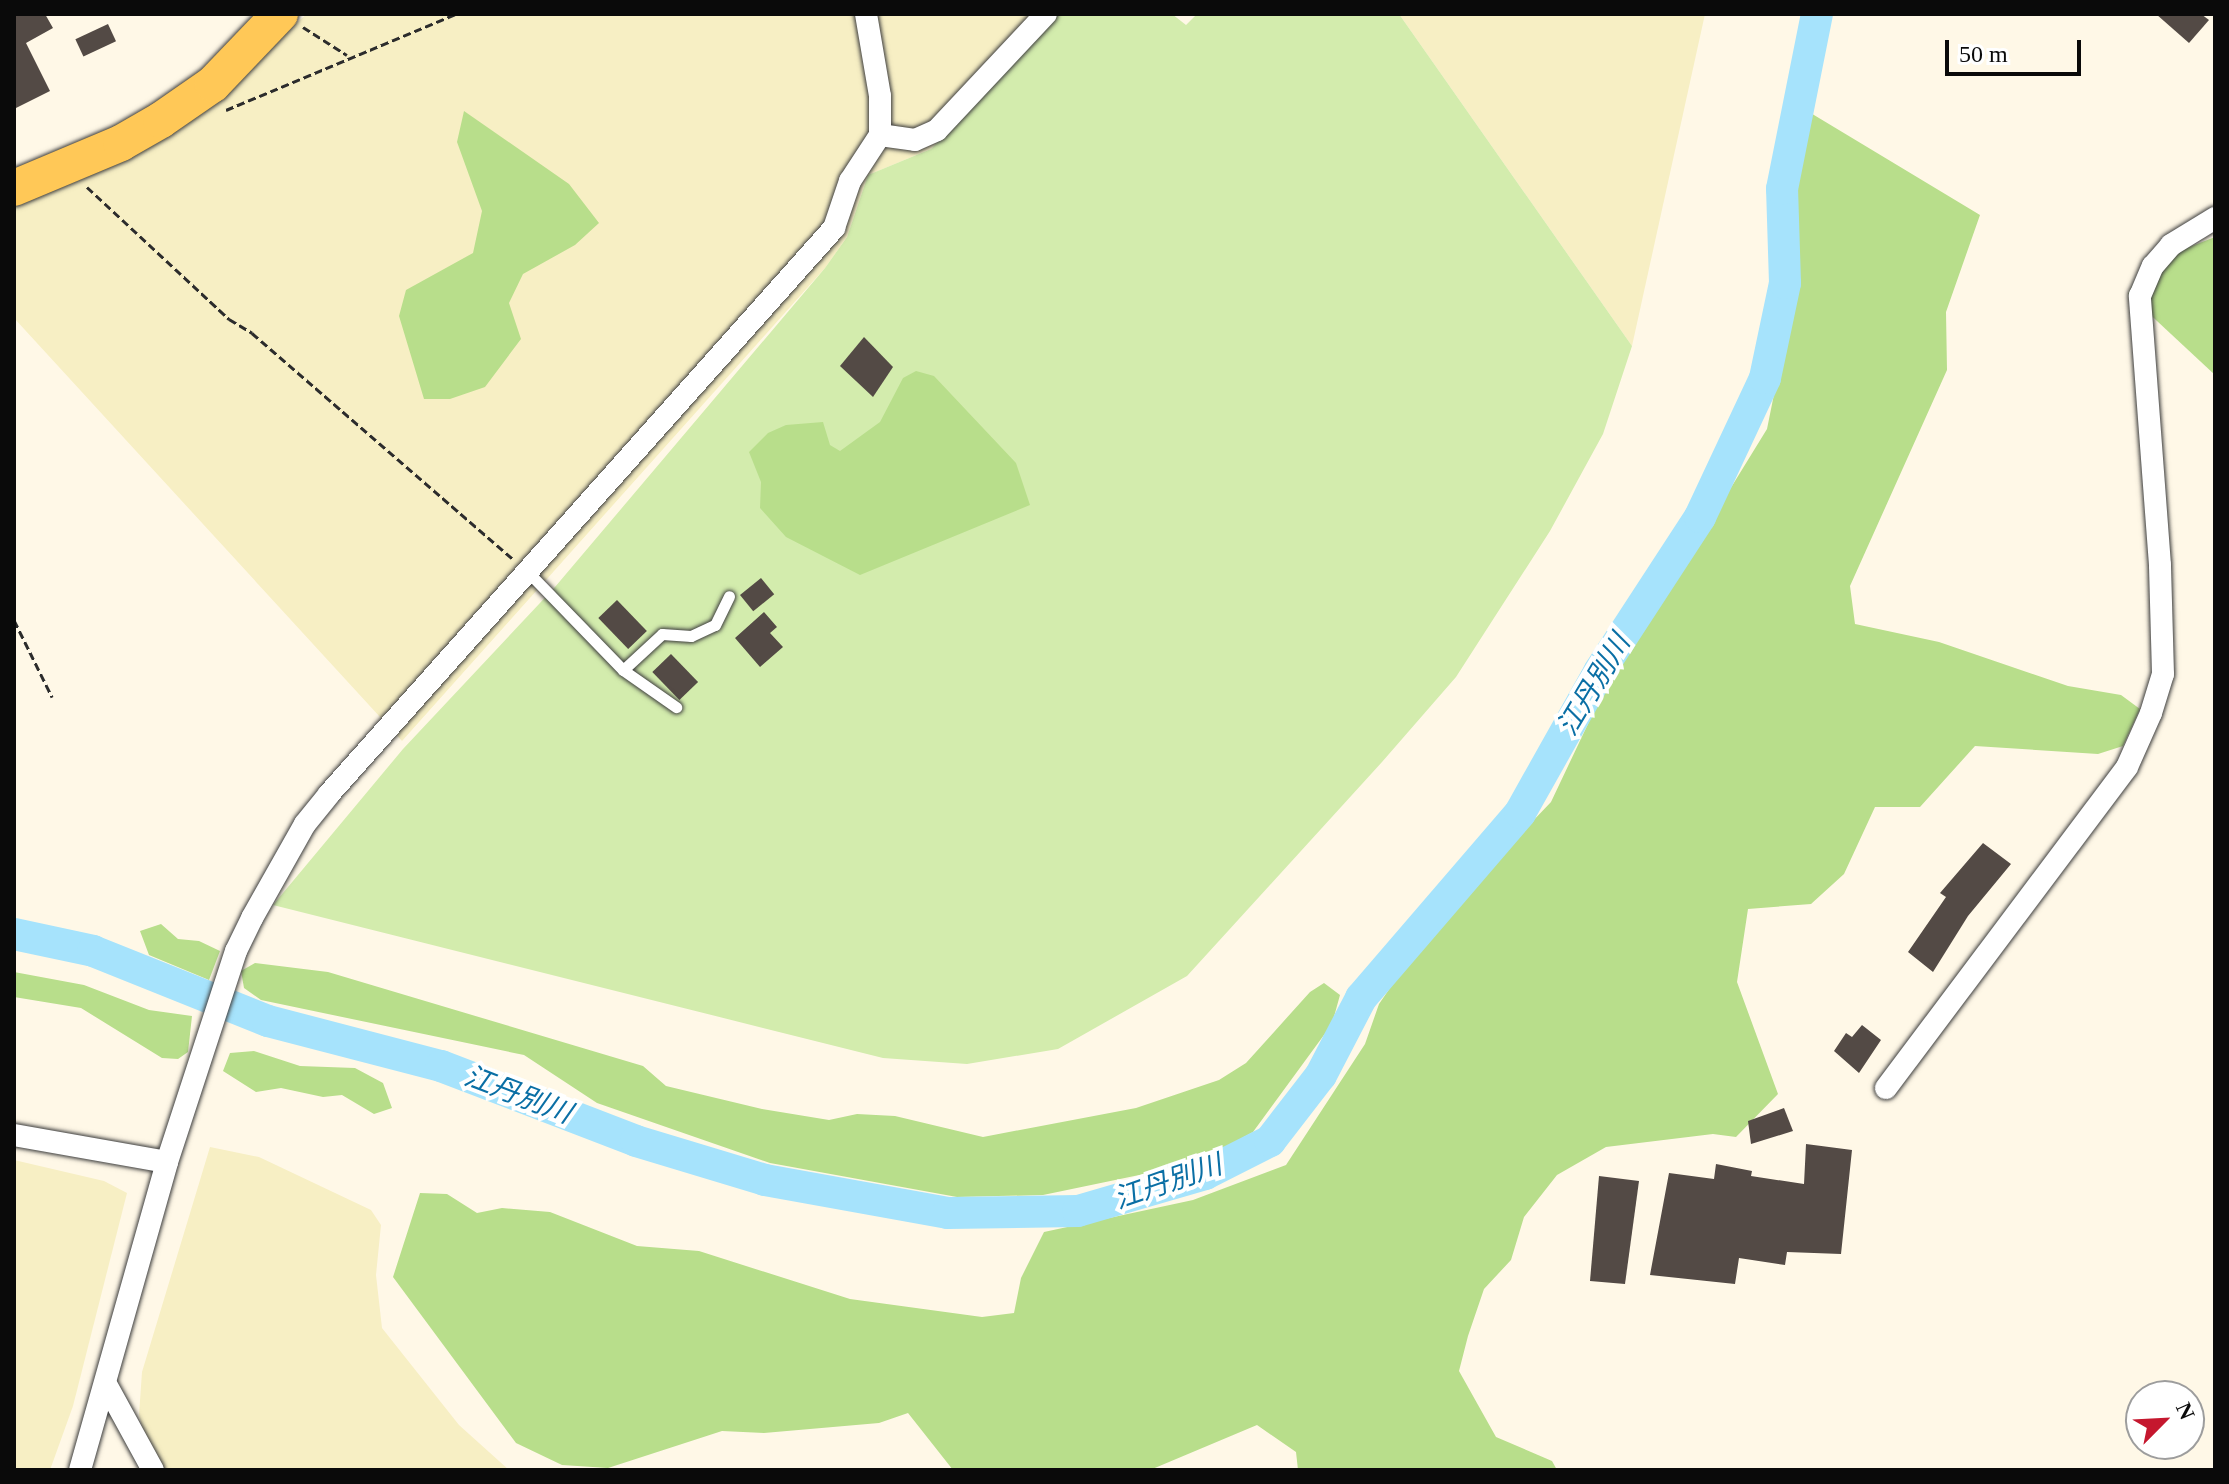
<!DOCTYPE html>
<html>
<head>
<meta charset="utf-8">
<style>
  body { margin:0 }
  #map { position:relative; width:2229px; height:1484px; overflow:hidden; background:#fff8e7; font-family:"Times New Roman","Noto Sans JP",serif }
  div>[style] { position:absolute }
  .farmland>* { inset:0; background:#f7efc4 }
  .green>* { inset:0; background:#d3ecad }
  .forest>* { inset:0; background:#b8de8b }
  .river>* { height:32px; margin:-16px; padding:0 16px; transform-origin:16px; border-radius:16px; background:#a6e3fc }
  .building>* { inset:0; background:#534a45; transform-origin:0 0 }
  .path>* { height:3px; margin-top:-1.5px; transform-origin:0; background:repeating-linear-gradient(90deg,#2c2c2c 0 8px,transparent 0 12px) }
  .roads { filter:drop-shadow(0 0 2px #3d3d3d) drop-shadow(0 0 2px #3d3d3d) }
  .service>* { height:11px; margin:-5.5px; padding:0 5.5px; transform-origin:5.5px; border-radius:5.5px; background:#fff }
  .minor>* { height:22px; margin:-11px; padding:0 11px; transform-origin:11px; border-radius:11px; background:#fff }
  .primary>* { height:36px; margin:-18px; padding:0 18px; transform-origin:18px; border-radius:18px; background:#ffc857 }
  span { translate:-50% -50%; white-space:nowrap; text-align:center; line-height:1.15; -webkit-text-stroke:8px #fff; paint-order:stroke }
  .water-label { font-size:28px; color:#0a6fa5; font-style:italic }
  .frame { position:absolute; inset:0; border:16px solid #0a0a0a; pointer-events:none }
  .north { position:absolute; left:2125px; top:1380px; width:80px; height:80px; box-sizing:border-box; background:#fff; border:2px solid #9d9d9d; border-radius:50%; rotate:66deg; font-size:22px; font-weight:700; line-height:32px; text-align:center; color:#0a0a0a }
  .north::after { content:''; display:block; margin:auto; width:28px; height:36px; background:#c5172e; clip-path:polygon(50% 0,100% 100%,50% 72%,0 100%) }
  .scale { position:absolute; left:1945px; top:40px; width:136px; height:36px; box-sizing:border-box; border:4px solid #0a0a0a; border-top:0; padding-left:10px; font-size:24px; line-height:28px; white-space:nowrap; color:#0a0a0a; -webkit-text-stroke:6px #fff; paint-order:stroke }
</style>
</head>
<body>
<div id="map">
  <div class="farmland">
    <div style="clip-path:polygon(307px 14px,1058px 14px,931px 149px,868px 175px,847px 237px,825px 268px,402px 741px,14px 318px,14px 203px,177px 124px)"></div>
    <div style="clip-path:polygon(1399px 14px,1705px 14px,1632px 346px)"></div>
    <div style="clip-path:polygon(210px 1147px,259px 1157px,371px 1210px,381px 1225px,376px 1275px,382px 1328px,459px 1425px,509px 1470px,164px 1470px,146px 1442px,139px 1415px,142px 1372px)"></div>
    <div style="clip-path:polygon(14px 1160px,104px 1181px,127px 1193px,73px 1406px,50px 1470px,14px 1470px)"></div>
  </div>
  <div class="green">
    <div style="clip-path:polygon(1058px 14px,1172px 14px,1186px 25px,1197px 14px,1399px 14px,1632px 346px,1603px 434px,1550px 531px,1456px 677px,1382px 762px,1187px 976px,1058px 1049px,967px 1064px,883px 1058px,273px 905px,403px 749px,555px 587px,825px 268px,847px 237px,868px 175px,931px 149px)"></div>
  </div>
  <div class="forest">
    <div style="clip-path:polygon(464px 111px,569px 184px,599px 223px,575px 245px,523px 274px,509px 303px,521px 339px,485px 387px,450px 399px,424px 399px,399px 316px,406px 290px,473px 253px,482px 211px,457px 142px)"></div>
    <div style="clip-path:polygon(1809px 112px,1980px 215px,1946px 312px,1947px 370px,1850px 586px,1855px 624px,1939px 642px,2068px 686px,2121px 695px,2140px 709px,2123px 746px,2098px 754px,1975px 746px,1920px 807px,1875px 807px,1844px 874px,1811px 904px,1748px 909px,1737px 982px,1778px 1094px,1736px 1137px,1713px 1134px,1606px 1147px,1557px 1175px,1524px 1217px,1511px 1260px,1484px 1289px,1468px 1336px,1459px 1371px,1496px 1437px,1552px 1461px,1557px 1470px,1298px 1470px,1296px 1452px,1257px 1425px,1150px 1470px,953px 1470px,908px 1413px,879px 1423px,764px 1433px,722px 1431px,608px 1468px,562px 1465px,516px 1443px,393px 1277px,420px 1193px,447px 1194px,477px 1213px,502px 1208px,550px 1212px,637px 1246px,699px 1251px,850px 1299px,982px 1317px,1014px 1313px,1021px 1278px,1044px 1232px,1193px 1200px,1286px 1165px,1365px 1044px,1379px 1004px,1432px 927px,1551px 802px,1596px 707px,1767px 429px,1788px 325px,1796px 220px,1792px 179px)"></div>
    <div style="clip-path:polygon(2215px 237px,2215px 375px,2128px 294px,2143px 265px)"></div>
    <div style="clip-path:polygon(916px 371px,934px 376px,1016px 463px,1030px 505px,860px 575px,786px 537px,760px 508px,761px 482px,749px 452px,768px 433px,786px 425px,823px 422px,830px 445px,840px 451px,880px 422px,903px 378px)"></div>
    <div style="clip-path:polygon(161px 924px,178px 939px,199px 941px,220px 951px,209px 980px,149px 955px,140px 931px)"></div>
    <div style="clip-path:polygon(255px 963px,328px 972px,643px 1066px,666px 1086px,762px 1109px,829px 1120px,857px 1114px,895px 1116px,983px 1137px,1136px 1108px,1219px 1080px,1246px 1063px,1310px 992px,1324px 983px,1340px 995px,1332px 1024px,1253px 1132px,1197px 1163px,1043px 1195px,957px 1197px,770px 1163px,597px 1103px,524px 1055px,261px 1000px,244px 988px,241px 971px)"></div>
    <div style="clip-path:polygon(14px 972px,84px 985px,149px 1010px,192px 1016px,188px 1052px,178px 1059px,162px 1058px,81px 1008px,14px 997px)"></div>
    <div style="clip-path:polygon(254px 1051px,300px 1066px,355px 1068px,383px 1083px,392px 1108px,374px 1114px,342px 1095px,323px 1097px,281px 1088px,256px 1092px,223px 1071px,230px 1053px)"></div>
  </div>
  <div class="river">
    <div style="left:14px;top:934px;width:81px;rotate:12.1deg"></div>
    <div style="left:93px;top:951px;width:188px;rotate:21.8deg"></div>
    <div style="left:268px;top:1021px;width:179px;rotate:14.6deg"></div>
    <div style="left:441px;top:1066px;width:209px;rotate:21deg"></div>
    <div style="left:636px;top:1141px;width:135px;rotate:16.8deg"></div>
    <div style="left:765px;top:1180px;width:186px;rotate:10.2deg"></div>
    <div style="left:948px;top:1213px;width:130px;rotate:-0.9deg"></div>
    <div style="left:1078px;top:1211px;width:132px;rotate:-16.2deg"></div>
    <div style="left:1205px;top:1174px;width:73px;rotate:-26.9deg"></div>
    <div style="left:1270px;top:1141px;width:83px;rotate:-52.3deg"></div>
    <div style="left:1321px;top:1075px;width:87px;rotate:-62.5deg"></div>
    <div style="left:1361px;top:998px;width:244px;rotate:-49.3deg"></div>
    <div style="left:1520px;top:813px;width:162px;rotate:-60.7deg"></div>
    <div style="left:1599px;top:672px;width:185px;rotate:-56.9deg"></div>
    <div style="left:1700px;top:517px;width:153px;rotate:-64.9deg"></div>
    <div style="left:1765px;top:378px;width:97px;rotate:-78.1deg"></div>
    <div style="left:1785px;top:283px;width:94px;rotate:-91.8deg"></div>
    <div style="left:1782px;top:189px;width:178px;rotate:-78.7deg"></div>
  </div>
  <div class="building">
    <div style="clip-path:polygon(14px 14px,45px 14px,53px 28px,26px 43px,50px 91px,14px 109px)"></div>
    <div style="clip-path:polygon(2156px 14px,2201px 14px,2209px 20px,2189px 43px)"></div>
    <div style="left:108px;top:24px;width:19px;height:36px;rotate:65deg"></div>
    <div style="clip-path:polygon(864px 337px,893px 367px,873px 397px,840px 366px)"></div>
    <div style="left:761px;top:578px;width:21px;height:27px;rotate:51deg"></div>
    <div style="left:617px;top:600px;width:43px;height:26px;rotate:46deg"></div>
    <div style="clip-path:polygon(764px 612px,777px 627px,770px 633px,783px 647px,760px 667px,735px 638px)"></div>
    <div style="left:671px;top:654px;width:39px;height:26px;rotate:46deg"></div>
    <div style="clip-path:polygon(1983px 843px,2011px 864px,1968px 916px,1933px 972px,1908px 952px,1946px 897px,1940px 893px)"></div>
    <div style="clip-path:polygon(1862px 1025px,1881px 1040px,1859px 1073px,1834px 1051px,1846px 1033px,1852px 1037px)"></div>
    <div style="clip-path:polygon(1784px 1108px,1793px 1131px,1751px 1144px,1748px 1121px)"></div>
    <div style="clip-path:polygon(1806px 1144px,1852px 1150px,1841px 1254px,1787px 1252px,1785px 1265px,1739px 1258px,1735px 1284px,1650px 1275px,1669px 1173px,1714px 1179px,1716px 1164px,1752px 1171px,1751px 1176px,1804px 1184px)"></div>
    <div style="clip-path:polygon(1599px 1176px,1639px 1181px,1625px 1284px,1590px 1281px)"></div>
  </div>
  <div class="path">
    <div style="left:303px;top:27px;width:52px;rotate:32.5deg"></div>
    <div style="left:226px;top:110px;width:248px;rotate:-22.7deg"></div>
    <div style="left:87px;top:187px;width:194px;rotate:42.9deg"></div>
    <div style="left:229px;top:319px;width:27px;rotate:31deg"></div>
    <div style="left:252px;top:333px;width:345px;rotate:40.9deg"></div>
    <div style="left:14px;top:620px;width:86px;rotate:63.7deg"></div>
  </div>
  <div class="roads">
    <div class="service">
      <div style="left:528px;top:572px;width:136px;rotate:45.9deg"></div>
      <div style="left:623px;top:670px;width:53px;rotate:-42.7deg"></div>
      <div style="left:662px;top:634px;width:29px;rotate:4deg"></div>
      <div style="left:691px;top:636px;width:26px;rotate:-25deg"></div>
      <div style="left:715px;top:625px;width:32px;rotate:-64deg"></div>
      <div style="left:623px;top:670px;width:65px;rotate:34.9deg"></div>
    </div>
    <div class="minor">
      <div style="left:880px;top:135px;width:35px;rotate:8deg"></div>
      <div style="left:915px;top:140px;width:24px;rotate:-24deg"></div>
      <div style="left:937px;top:130px;width:159px;rotate:-46.8deg"></div>
      <div style="left:1886px;top:1088px;width:401px;rotate:-53.1deg"></div>
      <div style="left:2127px;top:767px;width:59px;rotate:-66deg"></div>
      <div style="left:2151px;top:713px;width:41px;rotate:-72.9deg"></div>
      <div style="left:2163px;top:674px;width:109px;rotate:-91.6deg"></div>
      <div style="left:2160px;top:565px;width:270px;rotate:-94.3deg"></div>
      <div style="left:2140px;top:296px;width:33px;rotate:-67deg"></div>
      <div style="left:2153px;top:266px;width:28px;rotate:-49deg"></div>
      <div style="left:2171px;top:245px;width:52px;rotate:-31.5deg"></div>
      <div style="left:14px;top:1135px;width:155px;rotate:10deg"></div>
      <div style="left:107px;top:1386px;width:96px;rotate:61.3deg"></div>
      <div style="left:80px;top:1470px;width:320px;rotate:-74.2deg"></div>
      <div style="left:167px;top:1162px;width:222px;rotate:-71.9deg"></div>
      <div style="left:236px;top:951px;width:37px;rotate:-64deg"></div>
      <div style="left:252px;top:918px;width:108px;rotate:-60.6deg"></div>
      <div style="left:305px;top:824px;width:38px;rotate:-51deg"></div>
      <div style="left:329px;top:794px;width:759px;rotate:-48.26deg"></div>
      <div style="left:834px;top:228px;width:50px;rotate:-71.2deg"></div>
      <div style="left:850px;top:181px;width:55px;rotate:-56.9deg"></div>
      <div style="left:880px;top:135px;width:39px;rotate:-90deg"></div>
      <div style="left:880px;top:96px;width:83px;rotate:-99.7deg"></div>
    </div>
    <div class="primary">
      <div style="left:14px;top:188px;width:116px;rotate:-22.8deg"></div>
      <div style="left:121px;top:143px;width:46px;rotate:-29.9deg"></div>
      <div style="left:161px;top:120px;width:63px;rotate:-34.7deg"></div>
      <div style="left:213px;top:84px;width:97px;rotate:-46.3deg"></div>
    </div>
  </div>
  <div class="water-label">
    <span style="left:1594px;top:685px;rotate:-59deg">江丹別川</span>
    <span style="left:518px;top:1095px;rotate:21deg">江丹別川</span>
    <span style="left:1168px;top:1182px;rotate:-19deg">江丹別川</span>
  </div>
  <div class="frame"></div>
  <div class="north">N</div>
  <div class="scale">50 m</div>
</div>
</body>
</html>
